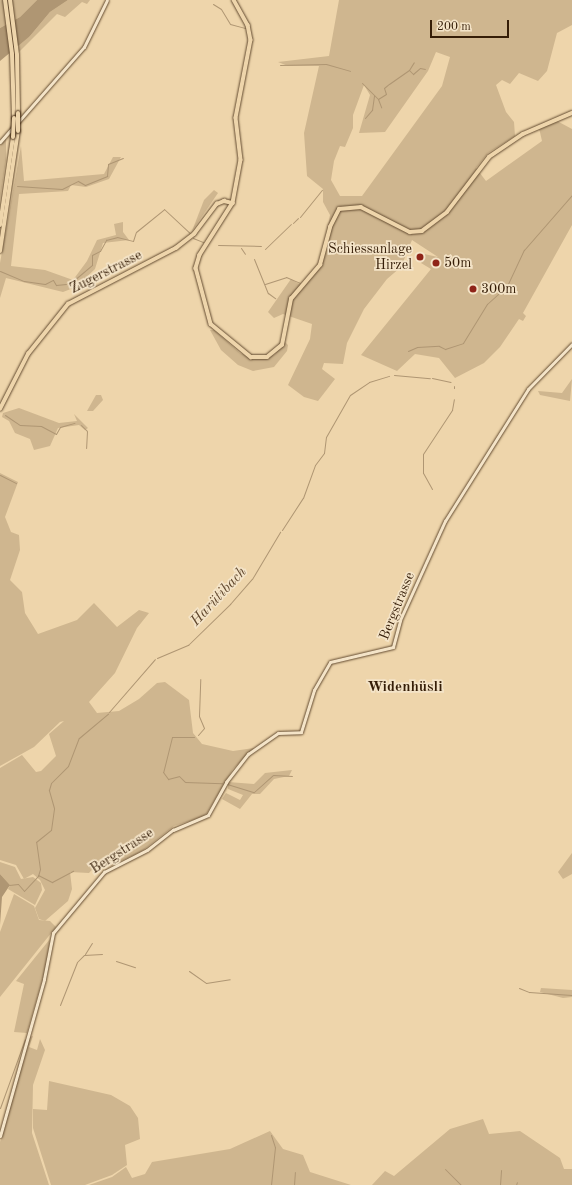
<!DOCTYPE html>
<html>
<head>
<meta charset="utf-8">
<style>
  body { margin:0 }
  #map { position:relative; width:572px; height:1185px; overflow:hidden; background:#eed5ab; font-family:"Old Standard TT",serif }
  div>[style] { position:absolute }
  .green>* { inset:0; background:#cfb68f }
  .water>* { inset:0; background:#af9673 }
  .stream>* { height:1px; margin:-0.5px; padding:0 0.5px; transform-origin:0.5px; border-radius:0.5px; background:#af9673 }
  .roads { filter:drop-shadow(0 0 1px #634b30) drop-shadow(0 0 1px #634b30) }
  .minor>* { height:3px; margin:-1.5px; padding:0 1.5px; transform-origin:1.5px; border-radius:1.5px; background:#f4e4c8 }
  .major>* { height:3.5px; margin:-1.75px; padding:0 1.75px; transform-origin:1.75px; border-radius:1.75px; background:#eed5ab }
  .highway>* { height:4px; margin:-2px; padding:0 2px; transform-origin:2px; border-radius:2px; background:#eed5ab }
  .bridges { filter:drop-shadow(0 0 1px #351d07) drop-shadow(0 0 1px #351d07) }
  .highway-bridge>* { height:4px; margin:-2px; padding:0 2px; transform-origin:2px; border-radius:2px; background:#eed5ab }
  .dots>* { width:11px; height:11px; translate:-50% -50%; box-sizing:border-box; border:2px solid #f4e4c8; border-radius:50% }
  span { translate:-50% -50%; white-space:nowrap; text-align:center; line-height:1.15; -webkit-text-stroke:3.5px #f4e4c8; paint-order:stroke }
  .poi-label { font-size:14px; color:#351d07 }
  .right { translate:-100% -50%; text-align:right }
  .left { translate:0 -50%; text-align:left }
  .street-label { font-size:14px; color:#351d07 }
  .water-label { font-size:15px; color:#60472d; font-style:italic }
  .neighbourhood-label { font-size:15px; color:#351d07; font-weight:700 }
  .scale { position:absolute; left:430px; top:20px; width:79px; height:18px; box-sizing:border-box; border:2px solid #351d07; border-top:0; padding-left:5px; font-size:12px; line-height:14px; white-space:nowrap; color:#351d07; -webkit-text-stroke:3px #f4e4c8; paint-order:stroke }
</style>
</head>
<body>
<div id="map">
  <div class="green">
    <div style="clip-path:polygon(0 0,37px 0,20px 17px,0 28px)"></div>
    <div style="clip-path:polygon(68px 0,90px 0,87px 4px,82px 2px,65px 17px,57px 14px,19px 52px,19px 44px,23px 40px,30px 36px,50px 12px)"></div>
    <div style="clip-path:polygon(evenodd,339px 0,572px 0,572px 25px,557px 33px,547px 71px,538px 81px,519px 73px,510px 84px,502px 80px,496px 85px,506px 112px,514px 122px,515px 136px,488px 153px,476px 168px,486px 181px,542px 141px,539px 128px,557px 121px,572px 129px,572px 225px,523px 313px,526px 316px,523px 321px,519px 319px,500px 347px,484px 363px,455px 378px,439px 358px,415px 354px,397px 371px,361px 355px,431px 269px,421px 263px,423px 259px,435px 264px,423px 259px,424px 254px,438px 257px,412px 240px,401px 267px,387px 279px,364px 309px,347px 343px,343px 364px,324px 363px,322px 369px,335px 379px,318px 401px,304px 397px,288px 385px,310px 339px,312px 324px,283px 314px,274px 318px,268px 312px,291px 279px,304px 287px,321px 265px,330px 215px,323px 202px,323px 189px,307px 176px,304px 133px,319px 66px,288px 66px,278px 62px,329px 56px,339px 0,436px 52px,450px 57px,442px 86px,362px 196px,340px 196px,331px 180px,334px 161px,340px 146px,345px 147px,353px 128px,353px 115px,364px 85px,370px 95px,359px 133px,385px 132px,428px 71px,436px 52px)"></div>
    <div style="clip-path:polygon(6px 138px,6px 160px,0 200px,0 145px)"></div>
    <div style="clip-path:polygon(21px 146px,24px 181px,104px 174px,113px 157px,121px 157px,109px 179px,86px 187px,71px 185px,68px 191px,19px 194px,11px 266px,45px 270px,73px 280px,87px 261px,97px 240px,116px 235px,114px 224px,123px 222px,123px 232px,129px 240px,103px 243px,95px 269px,76px 287px,63px 292px,6px 278px,0 298px,0 263px)"></div>
    <div style="clip-path:polygon(214px 190px,218px 193px,192px 231px,204px 200px)"></div>
    <div style="clip-path:polygon(210px 330px,214px 330px,240px 353px,254px 359px,274px 355px,285px 342px,288px 345px,287px 351px,274px 367px,253px 371px,238px 365px,221px 350px)"></div>
    <div style="clip-path:polygon(572px 379px,570px 401px,540px 395px,538px 391px,562px 393px)"></div>
    <div style="clip-path:polygon(96px 395px,101px 395px,103px 400px,93px 411px,87px 411px)"></div>
    <div style="clip-path:polygon(19px 408px,59px 423px,77px 421px,74px 414px,88px 428px,85px 430px,79px 425px,58px 428px,50px 446px,34px 450px,30px 439px,15px 433px,9px 421px,2px 417px,3px 413px)"></div>
    <div style="clip-path:polygon(0 473px,18px 482px,5px 517px,11px 532px,19px 535px,20px 550px,10px 580px,22px 592px,25px 613px,38px 634px,77px 620px,94px 603px,117px 627px,139px 610px,149px 613px,137px 628px,115px 673px,89px 702px,97px 713px,119px 711px,139px 699px,157px 683px,165px 682px,189px 700px,193px 733px,202px 744px,233px 751px,254px 748px,233px 769px,207px 813px,202px 817px,174px 826px,142px 851px,107px 868px,100px 861px,89px 873px,70px 872px,72px 889px,68px 901px,45px 921px,39px 919px,35px 908px,45px 890px,40px 880px,33px 874px,24px 879px,16px 865px,0 860px,0 768px,22px 755px,36px 772px,41px 771px,56px 756px,49px 734px,64px 721px,60px 722px,34px 747px,0 766px)"></div>
    <div style="clip-path:polygon(292px 770px,289px 776px,274px 779px,260px 794px,252px 794px,240px 809px,222px 799px,226px 793px,240px 800px,243px 795px,228px 789px,228px 782px,254px 784px,265px 773px)"></div>
    <div style="clip-path:polygon(572px 853px,572px 874px,563px 879px,558px 872px)"></div>
    <div style="clip-path:polygon(0 862px,15px 867px,21px 879px,33px 877px,41px 883px,42px 890px,35px 905px,8px 889px,10px 885px,0 874px)"></div>
    <div style="clip-path:polygon(14px 894px,34px 906px,39px 920px,50px 921px,56px 927px,0 997px,0 932px)"></div>
    <div style="clip-path:polygon(50px 939px,46px 967px,27px 1033px,14px 1032px,24px 984px,16px 981px)"></div>
    <div style="clip-path:polygon(541px 988px,572px 990px,572px 997px,563px 998px,540px 992px)"></div>
    <div style="clip-path:polygon(33px 1036px,29px 1047px,37px 1050px,40px 1039px,45px 1050px,33px 1085px,32px 1133px,49px 1185px,0 1185px,0 1142px,29px 1037px)"></div>
    <div style="clip-path:polygon(49px 1081px,111px 1095px,130px 1106px,138px 1118px,140px 1139px,125px 1145px,127px 1165px,112px 1175px,85px 1185px,51px 1185px,33px 1128px,33px 1109px,47px 1110px)"></div>
    <div style="clip-path:polygon(483px 1119px,489px 1134px,520px 1131px,560px 1158px,564px 1169px,572px 1169px,572px 1185px,372px 1185px,385px 1171px,394px 1176px,450px 1129px)"></div>
    <div style="clip-path:polygon(270px 1131px,283px 1149px,303px 1155px,310px 1172px,351px 1185px,89px 1185px,112px 1177px,126px 1167px,132px 1178px,145px 1174px,152px 1162px,230px 1149px)"></div>
  </div>
  <div class="water">
    <div style="clip-path:polygon(37px 0,68px 0,50px 12px,30px 36px,0 61px,0 28px,20px 17px)"></div>
    <div style="clip-path:polygon(0 874px,10px 885px,2px 897px,0 925px)"></div>
  </div>
  <div class="stream">
    <div style="left:213px;top:4px;width:9px;rotate:32deg"></div>
    <div style="left:221px;top:9px;width:17px;rotate:59deg"></div>
    <div style="left:230px;top:24px;width:16px;rotate:15deg"></div>
    <div style="left:280px;top:65px;width:46px;rotate:-1.2deg"></div>
    <div style="left:326px;top:64px;width:25px;rotate:16deg"></div>
    <div style="left:409px;top:70px;width:9px;rotate:-58deg"></div>
    <div style="left:362px;top:83px;width:23px;rotate:45deg"></div>
    <div style="left:378px;top:99px;width:9px;rotate:69deg"></div>
    <div style="left:378px;top:99px;width:9px;rotate:-32deg"></div>
    <div style="left:386px;top:94px;width:6px;rotate:-108deg"></div>
    <div style="left:384px;top:88px;width:6px;rotate:-39deg"></div>
    <div style="left:389px;top:84px;width:24px;rotate:-35deg"></div>
    <div style="left:409px;top:70px;width:6px;rotate:45deg"></div>
    <div style="left:413px;top:74px;width:9px;rotate:-41deg"></div>
    <div style="left:420px;top:68px;width:5px;rotate:11deg"></div>
    <div style="left:365px;top:118px;width:11px;rotate:-49deg"></div>
    <div style="left:372px;top:110px;width:15px;rotate:-82deg"></div>
    <div style="left:17px;top:186px;width:45px;rotate:3.8deg"></div>
    <div style="left:62px;top:189px;width:18px;rotate:-27deg"></div>
    <div style="left:78px;top:181px;width:8px;rotate:30deg"></div>
    <div style="left:85px;top:185px;width:24px;rotate:-22deg"></div>
    <div style="left:107px;top:176px;width:12px;rotate:-85deg"></div>
    <div style="left:108px;top:164px;width:16px;rotate:-22deg"></div>
    <div style="left:300px;top:217px;width:35px;rotate:-51deg"></div>
    <div style="left:293px;top:223px;width:7px;rotate:-45deg"></div>
    <div style="left:193px;top:238px;width:11px;rotate:22deg"></div>
    <div style="left:218px;top:245px;width:43px;rotate:1.3deg"></div>
    <div style="left:241px;top:248px;width:7px;rotate:56deg"></div>
    <div style="left:265px;top:249px;width:36px;rotate:-44deg"></div>
    <div style="left:254px;top:259px;width:37px;rotate:68deg"></div>
    <div style="left:268px;top:293px;width:9px;rotate:36deg"></div>
    <div style="left:0;top:271px;width:26px;rotate:23deg"></div>
    <div style="left:24px;top:281px;width:21px;rotate:8deg"></div>
    <div style="left:45px;top:284px;width:9px;rotate:-27deg"></div>
    <div style="left:53px;top:280px;width:6px;rotate:59deg"></div>
    <div style="left:56px;top:285px;width:10px;rotate:-6deg"></div>
    <div style="left:73px;top:281px;width:25px;rotate:-40deg"></div>
    <div style="left:92px;top:265px;width:10px;rotate:-90deg"></div>
    <div style="left:92px;top:255px;width:9px;rotate:-27deg"></div>
    <div style="left:100px;top:251px;width:13px;rotate:-61deg"></div>
    <div style="left:106px;top:240px;width:11px;rotate:-15deg"></div>
    <div style="left:117px;top:237px;width:16px;rotate:14deg"></div>
    <div style="left:133px;top:241px;width:9px;rotate:-72deg"></div>
    <div style="left:136px;top:232px;width:36px;rotate:-39deg"></div>
    <div style="left:164px;top:209px;width:35px;rotate:43deg"></div>
    <div style="left:265px;top:284px;width:22px;rotate:-18deg"></div>
    <div style="left:286px;top:277px;width:15px;rotate:23deg"></div>
    <div style="left:408px;top:351px;width:10px;rotate:-24deg"></div>
    <div style="left:417px;top:347px;width:22px;rotate:-3deg"></div>
    <div style="left:439px;top:346px;width:7px;rotate:27deg"></div>
    <div style="left:445px;top:349px;width:19px;rotate:-18deg"></div>
    <div style="left:463px;top:343px;width:46px;rotate:-58.4deg"></div>
    <div style="left:487px;top:304px;width:27px;rotate:-42deg"></div>
    <div style="left:507px;top:286px;width:40px;rotate:-65deg"></div>
    <div style="left:524px;top:250px;width:73px;rotate:-48.9deg"></div>
    <div style="left:394px;top:375px;width:36px;rotate:5deg"></div>
    <div style="left:432px;top:378px;width:19px;rotate:12deg"></div>
    <div style="left:454px;top:386px;width:2px;rotate:90deg"></div>
    <div style="left:5px;top:415px;width:18px;rotate:34deg"></div>
    <div style="left:20px;top:425px;width:21px;rotate:3deg"></div>
    <div style="left:41px;top:426px;width:17px;rotate:28deg"></div>
    <div style="left:56px;top:434px;width:8px;rotate:-60deg"></div>
    <div style="left:60px;top:427px;width:15px;rotate:-16deg"></div>
    <div style="left:81px;top:425px;width:8px;rotate:45deg"></div>
    <div style="left:87px;top:431px;width:17px;rotate:93deg"></div>
    <div style="left:0;top:475px;width:18px;rotate:27deg"></div>
    <div style="left:432px;top:489px;width:18px;rotate:-119deg"></div>
    <div style="left:423px;top:473px;width:19px;rotate:-90deg"></div>
    <div style="left:423px;top:454px;width:53px;rotate:-56.6deg"></div>
    <div style="left:452px;top:410px;width:11px;rotate:-80deg"></div>
    <div style="left:282px;top:530px;width:38px;rotate:-57deg"></div>
    <div style="left:303px;top:498px;width:35px;rotate:-70deg"></div>
    <div style="left:315px;top:465px;width:15px;rotate:-53deg"></div>
    <div style="left:324px;top:453px;width:16px;rotate:-83deg"></div>
    <div style="left:326px;top:437px;width:48px;rotate:-60.3deg"></div>
    <div style="left:350px;top:395px;width:23px;rotate:-34deg"></div>
    <div style="left:369px;top:382px;width:21px;rotate:-17deg"></div>
    <div style="left:157px;top:658px;width:34px;rotate:-23deg"></div>
    <div style="left:188px;top:645px;width:59px;rotate:-44.3deg"></div>
    <div style="left:230px;top:604px;width:33px;rotate:-49deg"></div>
    <div style="left:252px;top:579px;width:55px;rotate:-59.2deg"></div>
    <div style="left:109px;top:712px;width:70px;rotate:-49deg"></div>
    <div style="left:198px;top:735px;width:9px;rotate:-49deg"></div>
    <div style="left:204px;top:728px;width:13px;rotate:-113deg"></div>
    <div style="left:199px;top:716px;width:37px;rotate:-88deg"></div>
    <div style="left:194px;top:737px;width:22px;rotate:180deg"></div>
    <div style="left:172px;top:737px;width:36px;rotate:104deg"></div>
    <div style="left:163px;top:772px;width:9px;rotate:54deg"></div>
    <div style="left:168px;top:779px;width:11px;rotate:-15deg"></div>
    <div style="left:179px;top:776px;width:8px;rotate:45deg"></div>
    <div style="left:185px;top:782px;width:37px;rotate:2deg"></div>
    <div style="left:227px;top:784px;width:28px;rotate:17deg"></div>
    <div style="left:254px;top:792px;width:25px;rotate:-42deg"></div>
    <div style="left:273px;top:775px;width:19px;rotate:3deg"></div>
    <div style="left:38px;top:875px;width:16px;rotate:27deg"></div>
    <div style="left:52px;top:882px;width:24px;rotate:-28deg"></div>
    <div style="left:9px;top:885px;width:9px;rotate:-6deg"></div>
    <div style="left:18px;top:884px;width:9px;rotate:49deg"></div>
    <div style="left:24px;top:891px;width:21px;rotate:-47deg"></div>
    <div style="left:38px;top:876px;width:7px;rotate:-74deg"></div>
    <div style="left:40px;top:869px;width:27px;rotate:-98deg"></div>
    <div style="left:36px;top:842px;width:19px;rotate:-39deg"></div>
    <div style="left:51px;top:830px;width:22px;rotate:-82deg"></div>
    <div style="left:54px;top:808px;width:19px;rotate:-106deg"></div>
    <div style="left:49px;top:790px;width:7px;rotate:-74deg"></div>
    <div style="left:51px;top:783px;width:24px;rotate:-45deg"></div>
    <div style="left:68px;top:766px;width:30px;rotate:-69deg"></div>
    <div style="left:79px;top:738px;width:38px;rotate:-40deg"></div>
    <div style="left:85px;top:954px;width:13px;rotate:-58deg"></div>
    <div style="left:116px;top:961px;width:20px;rotate:18deg"></div>
    <div style="left:189px;top:971px;width:21px;rotate:35deg"></div>
    <div style="left:206px;top:983px;width:24px;rotate:-9deg"></div>
    <div style="left:519px;top:988px;width:11px;rotate:22deg"></div>
    <div style="left:529px;top:992px;width:43px;rotate:4deg"></div>
    <div style="left:60px;top:1005px;width:46px;rotate:-68.4deg"></div>
    <div style="left:77px;top:962px;width:10px;rotate:-45deg"></div>
    <div style="left:84px;top:955px;width:18px;rotate:-3deg"></div>
    <div style="left:0;top:1108px;width:73px;rotate:-70.1deg"></div>
    <div style="left:271px;top:1135px;width:13px;rotate:72deg"></div>
    <div style="left:275px;top:1147px;width:38px;rotate:96deg"></div>
    <div style="left:445px;top:1169px;width:23px;rotate:45deg"></div>
    <div style="left:294px;top:1185px;width:13px;rotate:-86deg"></div>
    <div style="left:500px;top:1185px;width:15px;rotate:-86deg"></div>
    <div style="left:516px;top:1185px;width:3px;rotate:-72deg"></div>
  </div>
  <div class="roads">
    <div class="minor">
      <div style="left:18px;top:122px;width:100px;rotate:-48.7deg"></div>
      <div style="left:84px;top:47px;width:52px;rotate:-63.9deg"></div>
      <div style="left:0;top:142px;width:21px;rotate:-49deg"></div>
      <div style="left:0;top:1136px;width:163px;rotate:-74.3deg"></div>
      <div style="left:44px;top:979px;width:47px;rotate:-78.9deg"></div>
      <div style="left:53px;top:933px;width:80px;rotate:-50.1deg"></div>
      <div style="left:104px;top:872px;width:48px;rotate:-27.1deg"></div>
      <div style="left:147px;top:850px;width:33px;rotate:-38deg"></div>
      <div style="left:173px;top:830px;width:38px;rotate:-23deg"></div>
      <div style="left:208px;top:815px;width:38px;rotate:-61deg"></div>
      <div style="left:226px;top:782px;width:36px;rotate:-52deg"></div>
      <div style="left:248px;top:754px;width:37px;rotate:-35deg"></div>
      <div style="left:278px;top:733px;width:23px;rotate:-2deg"></div>
      <div style="left:301px;top:732px;width:44px;rotate:-72.8deg"></div>
      <div style="left:314px;top:690px;width:32px;rotate:-60deg"></div>
      <div style="left:330px;top:662px;width:65px;rotate:-13.4deg"></div>
      <div style="left:393px;top:647px;width:28px;rotate:-75deg"></div>
      <div style="left:400px;top:620px;width:109px;rotate:-65.6deg"></div>
      <div style="left:445px;top:521px;width:156px;rotate:-57.8deg"></div>
      <div style="left:528px;top:389px;width:63px;rotate:-45.6deg"></div>
    </div>
    <div class="major">
      <div style="left:234px;top:0;width:29px;rotate:61deg"></div>
      <div style="left:248px;top:25px;width:15px;rotate:79deg"></div>
      <div style="left:251px;top:40px;width:79px;rotate:100.9deg"></div>
      <div style="left:236px;top:118px;width:42px;rotate:83.2deg"></div>
      <div style="left:241px;top:160px;width:44px;rotate:100.5deg"></div>
      <div style="left:233px;top:203px;width:62px;rotate:122.4deg"></div>
      <div style="left:200px;top:255px;width:14px;rotate:107deg"></div>
      <div style="left:196px;top:268px;width:58px;rotate:75deg"></div>
      <div style="left:211px;top:324px;width:52px;rotate:39.5deg"></div>
      <div style="left:251px;top:357px;width:16px"></div>
      <div style="left:267px;top:357px;width:19px;rotate:-39deg"></div>
      <div style="left:282px;top:345px;width:47px;rotate:-78.9deg"></div>
      <div style="left:291px;top:299px;width:45px;rotate:-49.5deg"></div>
      <div style="left:320px;top:265px;width:39px;rotate:-75deg"></div>
      <div style="left:330px;top:227px;width:20px;rotate:-63deg"></div>
      <div style="left:339px;top:209px;width:22px;rotate:-5deg"></div>
      <div style="left:361px;top:207px;width:55px;rotate:27deg"></div>
      <div style="left:410px;top:232px;width:12px;rotate:-5deg"></div>
      <div style="left:422px;top:231px;width:31px;rotate:-37deg"></div>
      <div style="left:447px;top:212px;width:69px;rotate:-52.6deg"></div>
      <div style="left:489px;top:157px;width:41px;rotate:-34.1deg"></div>
      <div style="left:523px;top:134px;width:53px;rotate:-23.2deg"></div>
      <div style="left:0;top:409px;width:62px;rotate:-63deg"></div>
      <div style="left:28px;top:354px;width:64px;rotate:-51.3deg"></div>
      <div style="left:68px;top:304px;width:122px;rotate:-27.4deg"></div>
      <div style="left:176px;top:248px;width:23px;rotate:-38deg"></div>
      <div style="left:194px;top:234px;width:38px;rotate:-53deg"></div>
      <div style="left:217px;top:204px;width:8px;rotate:-23deg"></div>
      <div style="left:224px;top:201px;width:9px;rotate:13deg"></div>
    </div>
    <div class="highway">
      <div style="left:5px;top:0;width:54px;rotate:82.6deg"></div>
      <div style="left:12px;top:54px;width:64px;rotate:88.2deg"></div>
      <div style="left:10px;top:0;width:55px;rotate:82.7deg"></div>
      <div style="left:17px;top:55px;width:58px;rotate:89deg"></div>
      <div style="left:0;top:225px;width:89px;rotate:-81.6deg"></div>
      <div style="left:0;top:251px;width:121px;rotate:-81.5deg"></div>
    </div>
  </div>
  <div class="bridges">
    <div class="highway-bridge">
      <div style="left:18px;top:131px;width:18px;rotate:-90deg"></div>
      <div style="left:13px;top:137px;width:19px;rotate:-87deg"></div>
    </div>
  </div>
  <div class="dots">
    <div style="left:420px;top:257px;background:#8f2418"></div>
    <div style="left:436px;top:263px;background:#8f2418"></div>
    <div style="left:473px;top:289px;background:#8f2418"></div>
  </div>
  <div class="poi-label">
    <span class="right" style="left:412px;top:257px">Schiessanlage<br>Hirzel</span>
    <span class="left" style="left:444px;top:263px">50m</span>
    <span class="left" style="left:481px;top:289px">300m</span>
  </div>
  <div class="street-label">
    <span style="left:106px;top:272px;rotate:-27deg">Zugerstrasse</span>
    <span style="left:397px;top:606px;rotate:-68deg">Bergstrasse</span>
    <span style="left:122px;top:851px;rotate:-33deg">Bergstrasse</span>
  </div>
  <div class="water-label">
    <span style="left:219px;top:597px;rotate:-47deg">Harütibach</span>
  </div>
  <div class="neighbourhood-label">
    <span style="left:405px;top:688px">Widenhüsli</span>
  </div>
  <div class="scale">200 m</div>
</div>
</body>
</html>
